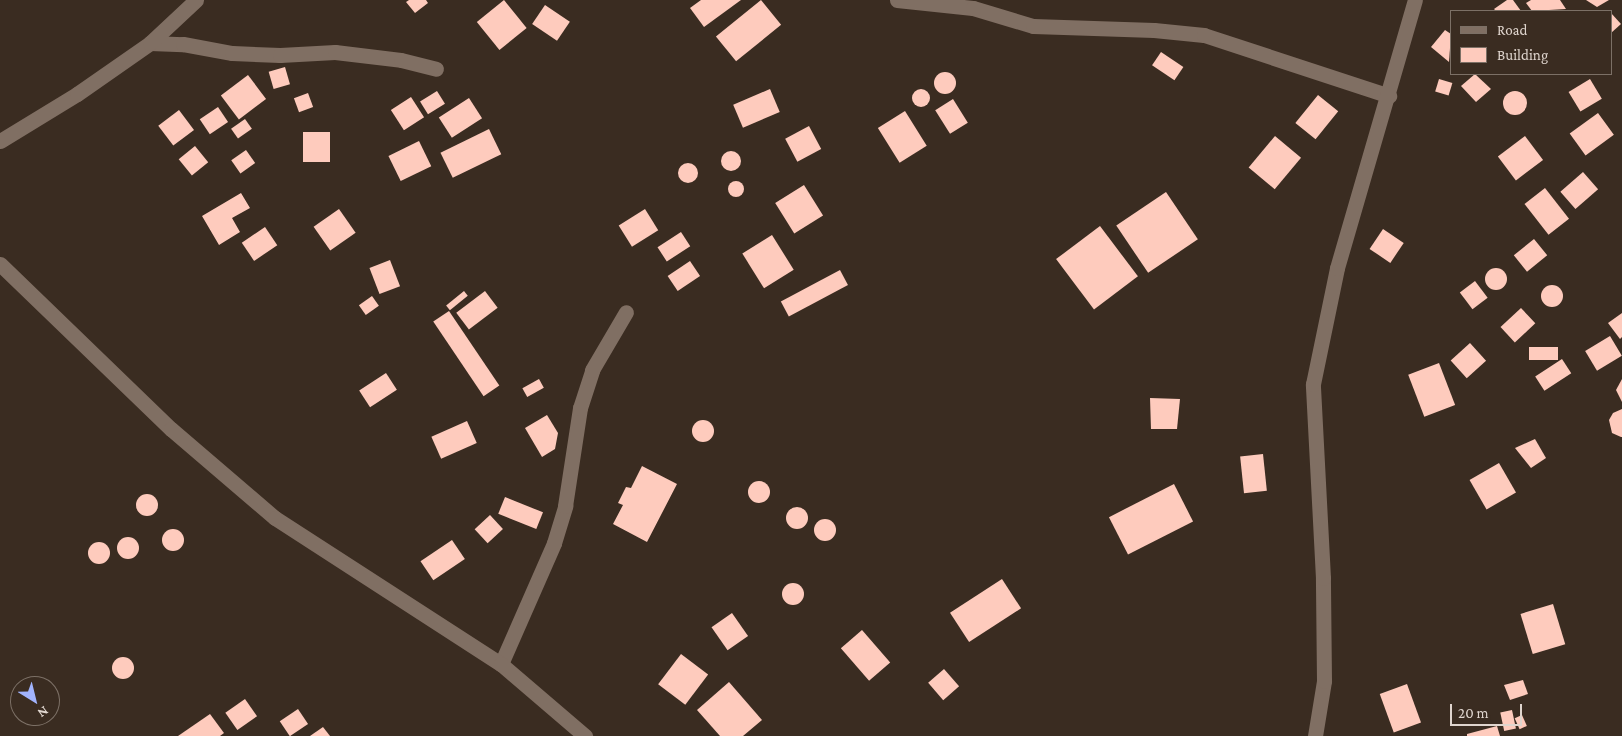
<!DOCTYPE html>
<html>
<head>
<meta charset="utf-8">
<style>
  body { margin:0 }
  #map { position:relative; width:1622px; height:736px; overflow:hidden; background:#3a2c21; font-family:"Crimson Pro",serif }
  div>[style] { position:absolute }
  .building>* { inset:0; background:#fecbbd; transform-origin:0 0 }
  .round { border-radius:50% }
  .minor>* { height:15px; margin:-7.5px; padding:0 7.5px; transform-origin:7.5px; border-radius:7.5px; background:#806f63 }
  .tertiary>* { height:15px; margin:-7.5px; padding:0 7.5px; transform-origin:7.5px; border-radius:7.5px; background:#806f63 }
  span { translate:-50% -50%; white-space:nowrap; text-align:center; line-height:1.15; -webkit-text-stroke:5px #3a2c21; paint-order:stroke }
  .legend { position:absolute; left:1450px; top:10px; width:162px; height:65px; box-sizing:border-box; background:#3a2c21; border:1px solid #7c7066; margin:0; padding:6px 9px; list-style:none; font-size:15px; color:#dfd5ce }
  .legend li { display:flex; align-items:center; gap:10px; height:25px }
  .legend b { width:25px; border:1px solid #7c7066 }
  .north { position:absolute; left:10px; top:676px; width:50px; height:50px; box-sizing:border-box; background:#3a2c21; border:1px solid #7c7066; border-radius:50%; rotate:144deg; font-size:14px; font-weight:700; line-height:20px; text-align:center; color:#dfd5ce }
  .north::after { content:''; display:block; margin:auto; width:18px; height:22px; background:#a1b3fd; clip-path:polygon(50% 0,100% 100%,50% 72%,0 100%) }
  .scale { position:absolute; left:1450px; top:704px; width:72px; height:22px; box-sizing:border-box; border:2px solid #dfd5ce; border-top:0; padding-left:6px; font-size:15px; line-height:18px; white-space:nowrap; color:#dfd5ce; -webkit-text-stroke:4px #3a2c21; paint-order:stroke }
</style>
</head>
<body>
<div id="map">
  <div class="building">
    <div style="clip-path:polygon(409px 0,426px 0,428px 3px,415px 13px,406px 2px)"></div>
    <div style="left:504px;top:0;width:36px;height:35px;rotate:51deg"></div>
    <div style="clip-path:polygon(701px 0,741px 0,704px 27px,690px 8px)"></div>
    <div style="left:761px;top:0;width:32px;height:58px;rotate:51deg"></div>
    <div style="clip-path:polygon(1507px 0,1513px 0,1521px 11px,1496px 11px,1494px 9px)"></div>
    <div style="clip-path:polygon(1531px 0,1560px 0,1566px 9px,1532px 11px,1526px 3px)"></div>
    <div style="clip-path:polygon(1586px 0,1609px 0,1597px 7px)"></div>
    <div style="left:545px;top:5px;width:30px;height:23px;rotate:34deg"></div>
    <div style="clip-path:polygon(1611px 13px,1621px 24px,1611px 33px)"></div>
    <div style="clip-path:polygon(1445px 30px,1451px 34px,1449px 62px,1431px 47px)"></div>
    <div style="left:1161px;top:52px;width:27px;height:16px;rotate:34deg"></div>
    <div style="left:285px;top:67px;width:18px;height:17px;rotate:74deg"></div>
    <div class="round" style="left:934px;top:72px;width:22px;height:22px"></div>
    <div style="clip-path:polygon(1475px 74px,1491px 89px,1476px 102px,1461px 86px)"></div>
    <div style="left:248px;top:75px;width:30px;height:34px;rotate:53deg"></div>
    <div style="left:1439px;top:79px;width:14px;height:13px;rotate:17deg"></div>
    <div style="left:1590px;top:79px;width:23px;height:25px;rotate:59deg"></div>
    <div class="round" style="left:912px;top:89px;width:18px;height:18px"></div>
    <div style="left:770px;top:89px;width:25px;height:40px;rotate:67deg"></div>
    <div style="left:437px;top:91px;width:15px;height:20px;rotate:58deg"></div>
    <div class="round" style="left:1503px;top:91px;width:24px;height:24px"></div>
    <div style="left:308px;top:93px;width:15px;height:15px;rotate:70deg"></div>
    <div style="left:1318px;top:95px;width:26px;height:36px;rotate:39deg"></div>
    <div style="left:411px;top:97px;width:24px;height:24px;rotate:57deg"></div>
    <div style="left:469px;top:98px;width:24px;height:36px;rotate:57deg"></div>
    <div style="left:953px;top:99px;width:28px;height:21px;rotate:58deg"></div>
    <div style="left:218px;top:107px;width:18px;height:22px;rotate:56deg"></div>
    <div style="left:179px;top:110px;width:25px;height:26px;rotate:53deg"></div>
    <div style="left:905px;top:111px;width:41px;height:32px;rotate:58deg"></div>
    <div style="left:1598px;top:113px;width:27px;height:35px;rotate:54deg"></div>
    <div style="left:245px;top:119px;width:12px;height:17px;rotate:55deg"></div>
    <div style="left:809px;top:126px;width:26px;height:27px;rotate:62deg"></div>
    <div style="left:489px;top:129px;width:28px;height:54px;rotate:64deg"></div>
    <div style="left:330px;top:132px;width:30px;height:27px;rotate:90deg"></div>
    <div style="left:1275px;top:136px;width:34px;height:41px;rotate:40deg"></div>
    <div style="left:1525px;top:136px;width:30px;height:34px;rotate:53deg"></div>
    <div style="left:419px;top:141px;width:28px;height:34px;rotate:64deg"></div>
    <div style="left:195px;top:146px;width:21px;height:21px;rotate:51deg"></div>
    <div style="left:246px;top:150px;width:16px;height:18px;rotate:55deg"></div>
    <div class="round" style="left:721px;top:151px;width:20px;height:20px"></div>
    <div class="round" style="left:678px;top:163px;width:20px;height:20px"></div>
    <div style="left:1583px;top:172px;width:23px;height:30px;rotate:49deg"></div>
    <div class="round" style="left:728px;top:181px;width:16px;height:16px"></div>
    <div style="left:804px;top:185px;width:36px;height:34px;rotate:58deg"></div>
    <div style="left:1545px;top:188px;width:39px;height:26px;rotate:52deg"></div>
    <div style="left:1166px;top:192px;width:57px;height:60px;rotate:56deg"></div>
    <div style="clip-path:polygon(241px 193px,250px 208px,232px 218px,240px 232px,219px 245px,202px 216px)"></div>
    <div style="left:339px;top:209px;width:29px;height:31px;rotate:55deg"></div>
    <div style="left:645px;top:209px;width:25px;height:31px;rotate:58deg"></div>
    <div style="left:1100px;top:226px;width:63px;height:55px;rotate:53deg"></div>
    <div style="left:265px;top:227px;width:22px;height:28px;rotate:56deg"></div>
    <div style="left:1383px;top:229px;width:25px;height:24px;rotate:34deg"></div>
    <div style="left:681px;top:232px;width:17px;height:28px;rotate:57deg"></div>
    <div style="left:772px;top:235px;width:41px;height:35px;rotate:58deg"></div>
    <div style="left:1534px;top:239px;width:21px;height:26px;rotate:51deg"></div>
    <div style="left:390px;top:260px;width:28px;height:22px;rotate:69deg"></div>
    <div style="left:690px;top:261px;width:18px;height:27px;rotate:56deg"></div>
    <div class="round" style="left:1485px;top:268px;width:22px;height:22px"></div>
    <div style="left:840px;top:270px;width:17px;height:67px;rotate:62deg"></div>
    <div style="left:1475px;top:281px;width:21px;height:19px;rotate:53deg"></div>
    <div class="round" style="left:1541px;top:285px;width:22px;height:22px"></div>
    <div style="left:464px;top:291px;width:6px;height:23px;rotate:51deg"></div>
    <div style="left:485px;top:291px;width:21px;height:36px;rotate:53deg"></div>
    <div style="left:372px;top:296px;width:12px;height:16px;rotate:55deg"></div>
    <div style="left:1521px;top:308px;width:21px;height:28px;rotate:47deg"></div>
    <div style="left:449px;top:311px;width:90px;height:19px;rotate:56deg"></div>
    <div style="clip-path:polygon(1622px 313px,1622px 337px,1620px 339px,1608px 323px)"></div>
    <div style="left:1610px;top:336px;width:23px;height:29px;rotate:59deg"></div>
    <div style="left:1470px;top:343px;width:24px;height:26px;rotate:48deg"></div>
    <div style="left:1558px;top:347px;width:13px;height:29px;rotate:90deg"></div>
    <div style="left:1562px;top:359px;width:17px;height:32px;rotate:57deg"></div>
    <div style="left:1439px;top:363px;width:45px;height:33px;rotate:69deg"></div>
    <div style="left:386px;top:373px;width:20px;height:32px;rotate:57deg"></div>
    <div style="left:539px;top:379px;width:10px;height:19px;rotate:61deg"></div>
    <div style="clip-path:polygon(1622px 379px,1622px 402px,1616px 390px)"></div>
    <div style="clip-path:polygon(1150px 398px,1180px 399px,1177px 429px,1151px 429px)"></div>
    <div style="clip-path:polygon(1622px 409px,1622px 437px,1621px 437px,1612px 433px,1609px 420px,1613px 413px)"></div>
    <div style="clip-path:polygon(547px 415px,558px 433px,555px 449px,542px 457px,525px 428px)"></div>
    <div class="round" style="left:692px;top:420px;width:22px;height:22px"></div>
    <div style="left:467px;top:421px;width:24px;height:39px;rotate:66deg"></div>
    <div style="clip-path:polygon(1535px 439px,1546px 458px,1531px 468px,1515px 448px)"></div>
    <div style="left:1263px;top:454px;width:37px;height:23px;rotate:84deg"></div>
    <div style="left:1499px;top:463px;width:34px;height:34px;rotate:60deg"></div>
    <div style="clip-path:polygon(642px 466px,677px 484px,647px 542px,613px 524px,623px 505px,618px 503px,626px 487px,631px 488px)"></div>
    <div class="round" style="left:748px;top:481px;width:22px;height:22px"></div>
    <div style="left:1174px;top:484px;width:42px;height:73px;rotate:63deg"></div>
    <div class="round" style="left:136px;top:494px;width:22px;height:22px"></div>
    <div style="left:505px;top:497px;width:41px;height:18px;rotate:22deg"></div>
    <div class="round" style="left:786px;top:507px;width:22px;height:22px"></div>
    <div style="left:490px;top:515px;width:19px;height:21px;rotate:47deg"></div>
    <div class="round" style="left:814px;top:519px;width:22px;height:22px"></div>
    <div class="round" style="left:162px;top:529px;width:22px;height:22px"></div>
    <div class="round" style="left:117px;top:537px;width:22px;height:22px"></div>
    <div style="left:452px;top:540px;width:23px;height:38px;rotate:56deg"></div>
    <div class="round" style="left:88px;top:542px;width:22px;height:22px"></div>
    <div style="left:1002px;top:579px;width:35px;height:62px;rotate:57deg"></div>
    <div class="round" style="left:782px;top:583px;width:22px;height:22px"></div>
    <div style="left:1553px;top:604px;width:42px;height:34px;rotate:73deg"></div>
    <div style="left:732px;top:613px;width:28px;height:25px;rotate:55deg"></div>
    <div style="left:862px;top:630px;width:43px;height:28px;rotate:49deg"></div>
    <div style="left:681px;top:654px;width:34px;height:38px;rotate:37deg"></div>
    <div class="round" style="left:112px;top:657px;width:22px;height:22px"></div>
    <div style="left:944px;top:669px;width:23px;height:21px;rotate:49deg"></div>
    <div style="clip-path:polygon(1523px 680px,1528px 694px,1510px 700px,1504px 685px)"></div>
    <div style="clip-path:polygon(729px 682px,762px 720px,743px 736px,720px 736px,697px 710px)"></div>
    <div style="left:1407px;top:684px;width:41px;height:29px;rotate:70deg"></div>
    <div style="left:245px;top:699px;width:21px;height:24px;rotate:55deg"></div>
    <div style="left:298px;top:709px;width:18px;height:22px;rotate:56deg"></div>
    <div style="left:1512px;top:710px;width:19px;height:12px;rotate:78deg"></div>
    <div style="clip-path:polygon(210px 714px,224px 733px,220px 736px,178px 736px)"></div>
    <div style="left:1522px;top:715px;width:12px;height:8px;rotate:66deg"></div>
    <div style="clip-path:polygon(1497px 726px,1500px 736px,1467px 736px,1467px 734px)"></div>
    <div style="clip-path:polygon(323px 727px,330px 736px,310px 736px)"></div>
  </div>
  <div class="minor">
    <div style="left:897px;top:0;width:76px;rotate:6deg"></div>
    <div style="left:973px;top:8px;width:63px;rotate:16.7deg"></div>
    <div style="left:1033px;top:26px;width:121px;rotate:1.9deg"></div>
    <div style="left:1154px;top:30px;width:50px;rotate:5.7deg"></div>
    <div style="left:1204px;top:35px;width:195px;rotate:18.2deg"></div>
    <div style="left:150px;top:43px;width:33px;rotate:2deg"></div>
    <div style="left:183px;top:44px;width:50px;rotate:10.4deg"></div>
    <div style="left:232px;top:53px;width:48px;rotate:2.4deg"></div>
    <div style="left:280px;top:55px;width:55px;rotate:-3.1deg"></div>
    <div style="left:335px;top:52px;width:66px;rotate:6.9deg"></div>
    <div style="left:401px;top:60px;width:36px;rotate:14deg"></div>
    <div style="left:0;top:141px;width:90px;rotate:-31.4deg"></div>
    <div style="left:77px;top:94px;width:89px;rotate:-34.9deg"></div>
    <div style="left:150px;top:43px;width:63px;rotate:-43.1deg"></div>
    <div style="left:501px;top:664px;width:132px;rotate:-66.3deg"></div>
    <div style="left:554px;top:543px;width:39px;rotate:-73deg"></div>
    <div style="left:565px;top:506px;width:99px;rotate:-81.3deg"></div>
    <div style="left:580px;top:408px;width:40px;rotate:-72deg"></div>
    <div style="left:592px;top:370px;width:67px;rotate:-59.6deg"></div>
    <div style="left:1315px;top:736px;width:56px;rotate:-80.7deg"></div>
    <div style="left:1324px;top:681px;width:103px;rotate:-90.6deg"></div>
    <div style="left:1323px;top:578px;width:194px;rotate:-93deg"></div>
    <div style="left:1313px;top:384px;width:118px;rotate:-78.3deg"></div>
    <div style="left:1337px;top:268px;width:279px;rotate:-73.8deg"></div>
  </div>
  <div class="tertiary">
    <div style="left:0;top:264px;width:238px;rotate:44deg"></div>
    <div style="left:171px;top:429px;width:137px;rotate:40.6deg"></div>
    <div style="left:275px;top:518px;width:269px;rotate:32.9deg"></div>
    <div style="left:501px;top:664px;width:111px;rotate:40.6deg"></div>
  </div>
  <ul class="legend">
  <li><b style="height:6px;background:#806f63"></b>Road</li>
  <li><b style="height:14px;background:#fecbbd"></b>Building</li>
  </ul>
  <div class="north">N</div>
  <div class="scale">20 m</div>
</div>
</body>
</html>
